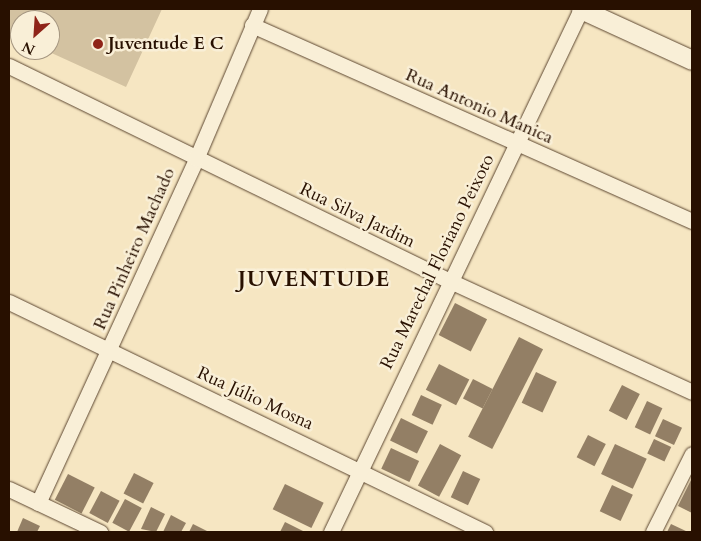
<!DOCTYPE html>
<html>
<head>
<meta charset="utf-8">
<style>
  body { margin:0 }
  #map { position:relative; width:701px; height:541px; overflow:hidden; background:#f6e6c2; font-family:Cardo,serif }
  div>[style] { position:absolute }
  .green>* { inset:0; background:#d3c2a1 }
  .building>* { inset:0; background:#937f65; transform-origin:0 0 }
  .roads { filter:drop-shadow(0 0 1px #5c4630) drop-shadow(0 0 1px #5c4630) }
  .minor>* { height:15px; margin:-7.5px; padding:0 7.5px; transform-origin:7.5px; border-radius:7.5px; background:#f9efd7 }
  .tertiary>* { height:19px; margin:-9.5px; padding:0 9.5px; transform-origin:9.5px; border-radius:9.5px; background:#f9efd7 }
  .dots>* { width:14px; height:14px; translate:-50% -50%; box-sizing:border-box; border:2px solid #f9efd7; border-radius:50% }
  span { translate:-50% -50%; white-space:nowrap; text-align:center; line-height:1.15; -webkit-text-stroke:5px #f9efd7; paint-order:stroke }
  .poi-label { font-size:18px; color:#281000; font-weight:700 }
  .left { translate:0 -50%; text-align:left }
  .street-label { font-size:18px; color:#281000 }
  .district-label { font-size:22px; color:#281000; font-weight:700; letter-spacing:1px }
  .frame { position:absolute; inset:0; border:10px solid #281000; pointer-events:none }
  .north { position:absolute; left:10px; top:10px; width:50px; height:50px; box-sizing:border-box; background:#f9efd7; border:1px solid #a59681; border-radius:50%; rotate:206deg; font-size:14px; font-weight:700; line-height:20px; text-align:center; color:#281000 }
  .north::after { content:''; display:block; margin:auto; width:18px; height:22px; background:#8f2418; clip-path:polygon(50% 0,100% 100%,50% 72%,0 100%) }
</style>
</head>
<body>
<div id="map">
  <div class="green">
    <div style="clip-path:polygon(9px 9px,162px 9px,126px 87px,45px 50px,50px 50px,50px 20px,20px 20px,20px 38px,9px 33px)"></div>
  </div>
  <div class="building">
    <div style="left:455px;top:303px;width:36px;height:36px;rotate:27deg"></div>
    <div style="left:519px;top:337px;width:27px;height:112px;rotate:27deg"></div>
    <div style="left:439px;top:364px;width:34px;height:29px;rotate:27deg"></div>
    <div style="left:536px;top:372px;width:23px;height:34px;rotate:25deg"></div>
    <div style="left:473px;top:379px;width:22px;height:22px;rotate:27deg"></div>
    <div style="left:622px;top:385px;width:20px;height:29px;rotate:27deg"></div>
    <div style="left:421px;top:395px;width:23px;height:22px;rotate:25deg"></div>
    <div style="left:647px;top:401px;width:17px;height:29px;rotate:25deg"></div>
    <div style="left:401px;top:418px;width:30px;height:25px;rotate:26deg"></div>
    <div style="left:663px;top:419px;width:21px;height:19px;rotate:25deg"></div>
    <div style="left:588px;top:435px;width:20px;height:25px;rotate:27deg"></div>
    <div style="left:654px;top:439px;width:19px;height:16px;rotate:25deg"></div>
    <div style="left:440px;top:444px;width:24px;height:47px;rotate:28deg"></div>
    <div style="left:615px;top:444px;width:35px;height:33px;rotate:25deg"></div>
    <div style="left:391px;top:448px;width:31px;height:23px;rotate:25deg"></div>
    <div style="left:463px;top:471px;width:19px;height:29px;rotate:25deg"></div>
    <div style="left:134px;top:473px;width:22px;height:23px;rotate:27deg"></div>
    <div style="left:68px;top:474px;width:30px;height:29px;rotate:27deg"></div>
    <div style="clip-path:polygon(692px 478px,692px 513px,678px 506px)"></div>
    <div style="left:285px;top:484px;width:43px;height:28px;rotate:26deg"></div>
    <div style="left:612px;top:485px;width:23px;height:29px;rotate:25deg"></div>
    <div style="left:101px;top:491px;width:21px;height:25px;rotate:28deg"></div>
    <div style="left:125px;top:499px;width:19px;height:27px;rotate:28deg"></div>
    <div style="clip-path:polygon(151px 507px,165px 514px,156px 532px,141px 529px)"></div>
    <div style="clip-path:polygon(171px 515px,186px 523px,181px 532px,163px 532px)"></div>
    <div style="clip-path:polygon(23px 518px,40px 526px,37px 532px,17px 532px)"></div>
    <div style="clip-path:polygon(285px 522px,305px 532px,280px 532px)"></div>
    <div style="clip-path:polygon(193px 524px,209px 532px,189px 532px)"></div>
    <div style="clip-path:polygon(671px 524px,688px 532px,667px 532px)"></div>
  </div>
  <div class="roads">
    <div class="minor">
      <div style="left:252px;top:25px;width:482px;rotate:24deg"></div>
      <div style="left:9px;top:66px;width:491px;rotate:26deg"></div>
      <div style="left:450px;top:281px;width:266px;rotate:24.6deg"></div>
      <div style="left:9px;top:302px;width:529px;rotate:25.79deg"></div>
      <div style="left:9px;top:489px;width:101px;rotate:25.3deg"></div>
      <div style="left:38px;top:503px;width:379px;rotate:-65.3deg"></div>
      <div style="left:196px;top:159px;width:163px;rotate:-66.9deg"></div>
      <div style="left:331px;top:532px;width:580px;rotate:-64.45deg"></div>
      <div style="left:653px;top:532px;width:87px;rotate:-63.4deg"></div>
    </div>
    <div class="tertiary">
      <div style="left:581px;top:9px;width:122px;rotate:24.7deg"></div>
    </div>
  </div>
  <div class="dots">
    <div style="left:98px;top:44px;background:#8f2418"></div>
  </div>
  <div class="poi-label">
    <span class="left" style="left:108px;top:44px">Juventude E C</span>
  </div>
  <div class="street-label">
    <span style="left:479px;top:107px;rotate:24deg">Rua Antonio Manica</span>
    <span style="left:357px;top:216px;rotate:26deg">Rua Silva Jardim</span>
    <span style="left:135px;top:249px;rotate:-66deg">Rua Pinheiro Machado</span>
    <span style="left:438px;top:262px;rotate:-64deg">Rua Marechal Floriano Peixoto</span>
    <span style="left:255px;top:399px;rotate:25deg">Rua Júlio Mosna</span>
  </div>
  <div class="district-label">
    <span style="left:314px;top:280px">JUVENTUDE</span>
  </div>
  <div class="frame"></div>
  <div class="north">N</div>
</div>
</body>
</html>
